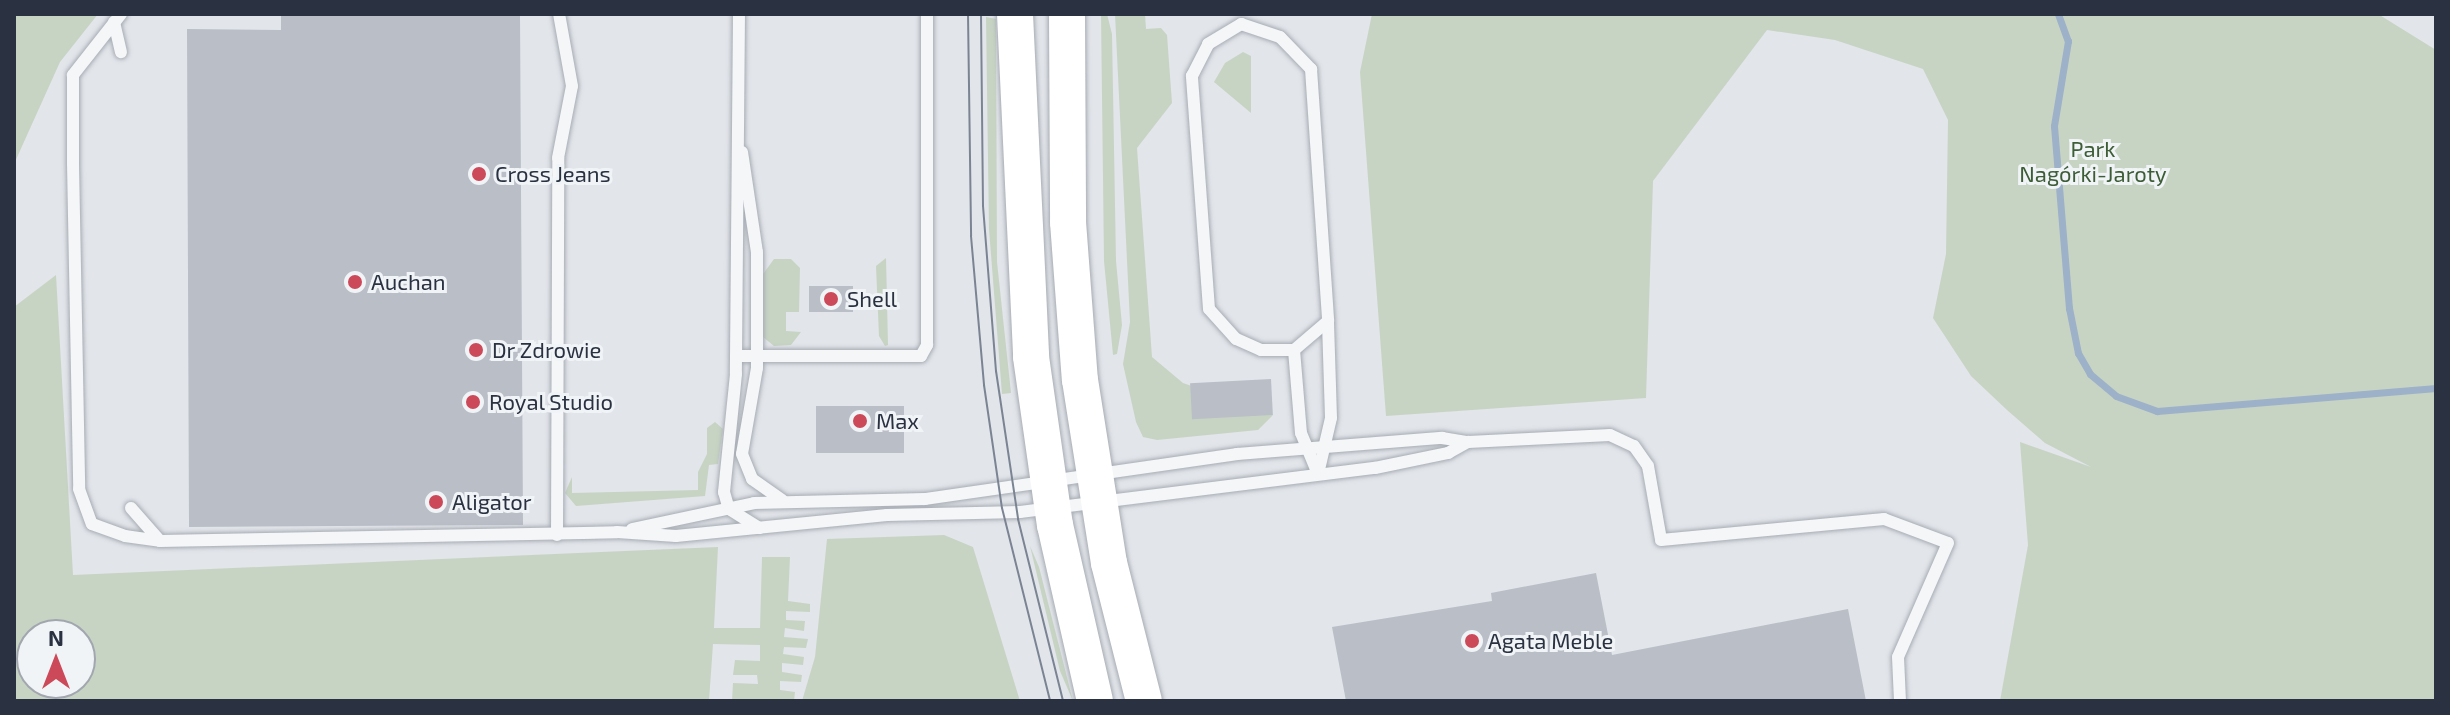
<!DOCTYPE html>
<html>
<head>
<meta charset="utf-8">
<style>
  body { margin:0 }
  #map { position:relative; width:2450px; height:715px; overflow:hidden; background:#e2e5ea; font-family:"Exo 2",sans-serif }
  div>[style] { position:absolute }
  .green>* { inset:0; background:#c7d4c3 }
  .stream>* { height:7px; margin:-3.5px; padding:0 3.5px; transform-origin:3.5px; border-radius:3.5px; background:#9db1c9 }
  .building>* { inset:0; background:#b9bec7; transform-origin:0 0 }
  .roads { filter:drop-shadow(0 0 2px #a7acb4) drop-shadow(0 0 2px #a7acb4) }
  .service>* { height:12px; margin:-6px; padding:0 6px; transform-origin:6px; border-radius:6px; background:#f4f6f8 }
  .secondary>* { height:36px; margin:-18px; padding:0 18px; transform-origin:18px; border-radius:18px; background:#fff }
  .tram>* { height:2px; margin:-1px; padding:0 1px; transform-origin:1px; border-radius:1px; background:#7b8493 }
  .dots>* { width:22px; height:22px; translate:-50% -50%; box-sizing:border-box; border:4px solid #f1f4f7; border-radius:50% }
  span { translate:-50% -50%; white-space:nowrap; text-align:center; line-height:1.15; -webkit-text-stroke:6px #f1f4f7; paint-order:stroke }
  .park-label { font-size:22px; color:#3d5d37 }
  .poi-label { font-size:22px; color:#2a3242 }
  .left { translate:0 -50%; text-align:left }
  .frame { position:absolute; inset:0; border:16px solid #2a3242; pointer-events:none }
  .north { position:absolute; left:16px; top:619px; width:80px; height:80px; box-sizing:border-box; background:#f1f4f7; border:2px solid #a1a6af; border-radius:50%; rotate:0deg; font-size:22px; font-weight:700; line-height:32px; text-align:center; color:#2a3242 }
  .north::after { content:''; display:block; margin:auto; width:28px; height:36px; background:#cc4959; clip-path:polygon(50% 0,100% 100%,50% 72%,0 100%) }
</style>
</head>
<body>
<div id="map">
  <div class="green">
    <div style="clip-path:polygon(14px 14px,98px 14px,60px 62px,14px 164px)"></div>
    <div style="clip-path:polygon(1101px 14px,1107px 14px,1112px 34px,1116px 261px,1122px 325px,1117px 354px,1113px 355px,1104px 261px)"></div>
    <div style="clip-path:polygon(1115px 14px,1145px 14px,1146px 29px,1161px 28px,1167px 35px,1172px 103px,1137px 148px,1152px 357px,1183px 383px,1273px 415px,1258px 430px,1157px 440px,1143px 437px,1136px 422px,1123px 364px,1130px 322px)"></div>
    <div style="clip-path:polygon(1372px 14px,2378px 14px,2436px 50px,2436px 701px,2000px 701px,2028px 545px,2020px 442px,2091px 467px,2045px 443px,2007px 410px,1971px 376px,1933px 318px,1946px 254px,1948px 120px,1923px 69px,1835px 40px,1767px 30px,1653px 181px,1646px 398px,1386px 416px,1360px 72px)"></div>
    <div style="clip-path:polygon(986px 17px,996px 19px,997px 262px,1011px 393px,1002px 394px,989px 229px)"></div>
    <div style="clip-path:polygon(1243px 52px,1251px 56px,1251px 113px,1214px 82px,1225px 63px)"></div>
    <div style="clip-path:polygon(886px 258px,888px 345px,885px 346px,879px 336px,876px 266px)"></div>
    <div style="clip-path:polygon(774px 259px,791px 259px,800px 268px,799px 312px,786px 312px,786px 331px,801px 332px,791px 345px,774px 346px,763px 337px,763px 274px)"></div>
    <div style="clip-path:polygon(evenodd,56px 275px,73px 575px,718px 547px,714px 628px,760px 628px,762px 557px,790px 557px,788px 601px,810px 604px,810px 612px,786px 611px,786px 620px,805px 621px,804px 631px,785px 628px,784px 637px,808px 639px,806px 648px,784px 647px,783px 654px,804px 657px,803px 665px,782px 663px,782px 672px,802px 675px,801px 682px,780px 681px,780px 690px,795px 692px,794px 701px,732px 701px,733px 683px,758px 684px,757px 675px,733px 675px,735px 660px,760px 661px,760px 645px,713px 644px,709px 701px,14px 701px,14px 307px,56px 275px,32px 635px,80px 635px,80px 683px,32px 683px,32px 635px)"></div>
    <div style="clip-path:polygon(715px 422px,723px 429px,718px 464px,709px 465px,705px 496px,576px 506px,565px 493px,572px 477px,572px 493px,698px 490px,698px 472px,707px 454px,707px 428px)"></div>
    <div style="clip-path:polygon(944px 535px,973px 547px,1020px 701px,802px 701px,815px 657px,827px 539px)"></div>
    <div style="clip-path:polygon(1030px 546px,1039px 567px,1073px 701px,1060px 671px)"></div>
  </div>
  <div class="stream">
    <div style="left:2058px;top:14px;width:29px;rotate:70deg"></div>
    <div style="left:2068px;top:41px;width:86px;rotate:99.4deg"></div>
    <div style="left:2054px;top:126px;width:183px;rotate:85.3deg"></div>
    <div style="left:2069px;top:308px;width:46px;rotate:78.7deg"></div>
    <div style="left:2078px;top:353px;width:24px;rotate:60deg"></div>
    <div style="left:2090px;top:374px;width:34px;rotate:40deg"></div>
    <div style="left:2116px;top:396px;width:44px;rotate:20.1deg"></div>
    <div style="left:2157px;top:411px;width:280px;rotate:-4.7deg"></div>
  </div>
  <div class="building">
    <div style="clip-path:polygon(281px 14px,520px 14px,523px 525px,189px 527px,187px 29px,281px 30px)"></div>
    <div style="left:809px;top:286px;width:44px;height:26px"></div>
    <div style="left:1271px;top:379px;width:36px;height:81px;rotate:87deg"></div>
    <div style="left:816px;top:406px;width:88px;height:47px"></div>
    <div style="clip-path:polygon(1596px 573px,1612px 655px,1848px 609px,1866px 701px,1346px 701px,1332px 627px,1492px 601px,1491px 593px)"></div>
  </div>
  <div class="roads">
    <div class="service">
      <div style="left:121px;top:14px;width:78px;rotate:128.2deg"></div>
      <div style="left:73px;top:75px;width:89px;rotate:90deg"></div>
      <div style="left:73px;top:164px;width:325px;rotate:88.9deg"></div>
      <div style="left:79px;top:489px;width:37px;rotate:70deg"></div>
      <div style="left:92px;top:524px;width:35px;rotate:20deg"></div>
      <div style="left:125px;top:536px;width:35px;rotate:8deg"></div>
      <div style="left:160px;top:541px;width:457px;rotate:-1.1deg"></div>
      <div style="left:617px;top:532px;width:59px;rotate:3.9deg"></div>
      <div style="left:676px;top:536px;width:212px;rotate:-5.7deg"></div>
      <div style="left:887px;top:515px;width:133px;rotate:-1.3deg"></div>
      <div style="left:1020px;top:512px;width:358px;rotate:-7.1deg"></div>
      <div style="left:1375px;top:468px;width:75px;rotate:-11.6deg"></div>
      <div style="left:1448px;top:453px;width:23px;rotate:-29deg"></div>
      <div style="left:739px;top:14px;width:360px;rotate:90.5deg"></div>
      <div style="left:736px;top:374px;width:119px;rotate:95.8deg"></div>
      <div style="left:724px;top:492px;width:18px;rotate:74deg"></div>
      <div style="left:729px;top:509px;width:36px;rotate:32deg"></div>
      <div style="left:114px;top:22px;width:31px;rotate:77deg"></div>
      <div style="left:1241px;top:24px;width:41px;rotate:18.4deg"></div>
      <div style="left:1280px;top:37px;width:45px;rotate:45.9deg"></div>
      <div style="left:1311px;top:69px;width:253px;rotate:86.1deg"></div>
      <div style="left:1328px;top:321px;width:45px;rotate:139.5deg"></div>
      <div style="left:1294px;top:350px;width:33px;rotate:180deg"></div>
      <div style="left:1261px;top:350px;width:27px;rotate:-156deg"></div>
      <div style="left:1236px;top:339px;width:40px;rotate:-132deg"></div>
      <div style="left:1209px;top:309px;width:234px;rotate:-94.2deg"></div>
      <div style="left:1192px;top:76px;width:36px;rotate:-63deg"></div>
      <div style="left:1208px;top:44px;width:39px;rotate:-31deg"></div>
      <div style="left:742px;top:152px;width:101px;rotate:81.5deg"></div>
      <div style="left:757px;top:252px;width:116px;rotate:90deg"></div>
      <div style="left:757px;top:368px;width:87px;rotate:99.9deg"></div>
      <div style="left:742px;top:454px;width:27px;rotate:68deg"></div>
      <div style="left:752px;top:479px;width:37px;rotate:35deg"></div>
      <div style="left:1294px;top:350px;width:83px;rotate:85.2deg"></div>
      <div style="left:1301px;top:433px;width:44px;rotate:67.5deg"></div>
      <div style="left:736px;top:356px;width:185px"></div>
      <div style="left:921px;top:356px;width:13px;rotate:-61deg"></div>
      <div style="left:927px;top:345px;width:331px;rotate:-90deg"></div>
      <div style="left:1318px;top:474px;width:57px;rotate:-76.9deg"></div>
      <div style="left:1331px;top:418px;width:97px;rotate:-91.8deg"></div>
      <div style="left:131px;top:508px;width:44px;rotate:48.7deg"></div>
      <div style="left:632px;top:529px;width:125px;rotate:-12deg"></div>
      <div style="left:754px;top:503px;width:171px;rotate:-1.3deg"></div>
      <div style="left:925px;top:499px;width:315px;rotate:-8.2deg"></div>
      <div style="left:1237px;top:454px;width:206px;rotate:-4.5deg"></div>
      <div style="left:1442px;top:438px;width:26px;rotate:9deg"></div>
      <div style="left:1468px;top:442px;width:142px;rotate:-2.8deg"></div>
      <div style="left:1610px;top:435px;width:26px;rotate:25deg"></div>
      <div style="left:1634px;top:446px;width:24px;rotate:55deg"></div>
      <div style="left:1648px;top:466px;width:75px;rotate:80deg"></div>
      <div style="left:1661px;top:540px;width:224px;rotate:-5.4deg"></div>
      <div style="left:1884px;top:519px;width:68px;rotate:20.6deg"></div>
      <div style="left:1948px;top:543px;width:124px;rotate:113.7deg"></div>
      <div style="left:1898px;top:657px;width:44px;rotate:87.4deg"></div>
      <div style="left:557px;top:535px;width:377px;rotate:-89.8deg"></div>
      <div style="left:558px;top:158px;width:73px;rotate:-79deg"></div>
      <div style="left:572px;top:86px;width:73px;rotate:-100.2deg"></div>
    </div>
    <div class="secondary">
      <div style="left:1015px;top:14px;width:343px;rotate:87.3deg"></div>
      <div style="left:1031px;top:357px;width:170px;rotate:81.9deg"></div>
      <div style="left:1055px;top:525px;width:180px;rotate:77.2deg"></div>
      <div style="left:1067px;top:14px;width:208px;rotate:89.7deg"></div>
      <div style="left:1068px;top:222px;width:158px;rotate:85.7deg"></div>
      <div style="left:1080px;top:380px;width:185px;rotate:81deg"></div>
      <div style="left:1109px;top:563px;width:142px;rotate:75.8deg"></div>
    </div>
  </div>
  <div class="tram">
    <div style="left:968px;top:14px;width:222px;rotate:89.2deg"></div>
    <div style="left:971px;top:236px;width:150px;rotate:85deg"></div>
    <div style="left:984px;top:385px;width:124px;rotate:81.7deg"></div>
    <div style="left:1002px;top:508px;width:199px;rotate:76deg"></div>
    <div style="left:981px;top:14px;width:192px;rotate:89.4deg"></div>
    <div style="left:983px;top:206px;width:166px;rotate:85.5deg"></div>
    <div style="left:996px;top:371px;width:150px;rotate:81.5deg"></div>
    <div style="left:1018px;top:519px;width:187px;rotate:76.1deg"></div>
  </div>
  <div class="dots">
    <div style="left:479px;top:174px;background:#cc4959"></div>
    <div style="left:355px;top:282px;background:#cc4959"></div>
    <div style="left:831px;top:299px;background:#cc4959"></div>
    <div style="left:476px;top:350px;background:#cc4959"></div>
    <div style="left:473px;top:402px;background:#cc4959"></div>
    <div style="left:860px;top:421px;background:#cc4959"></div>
    <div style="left:436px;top:502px;background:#cc4959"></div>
    <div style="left:1472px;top:641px;background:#cc4959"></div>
  </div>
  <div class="park-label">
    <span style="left:2093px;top:161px">Park<br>Nagórki-Jaroty</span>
  </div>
  <div class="poi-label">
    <span class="left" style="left:495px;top:174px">Cross Jeans</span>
    <span class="left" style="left:371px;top:282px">Auchan</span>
    <span class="left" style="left:847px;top:299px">Shell</span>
    <span class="left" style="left:492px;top:350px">Dr Zdrowie</span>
    <span class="left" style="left:489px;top:402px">Royal Studio</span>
    <span class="left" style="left:876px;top:421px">Max</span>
    <span class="left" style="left:452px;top:502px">Aligator</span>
    <span class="left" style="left:1488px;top:641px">Agata Meble</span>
  </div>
  <div class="frame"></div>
  <div class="north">N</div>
</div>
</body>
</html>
